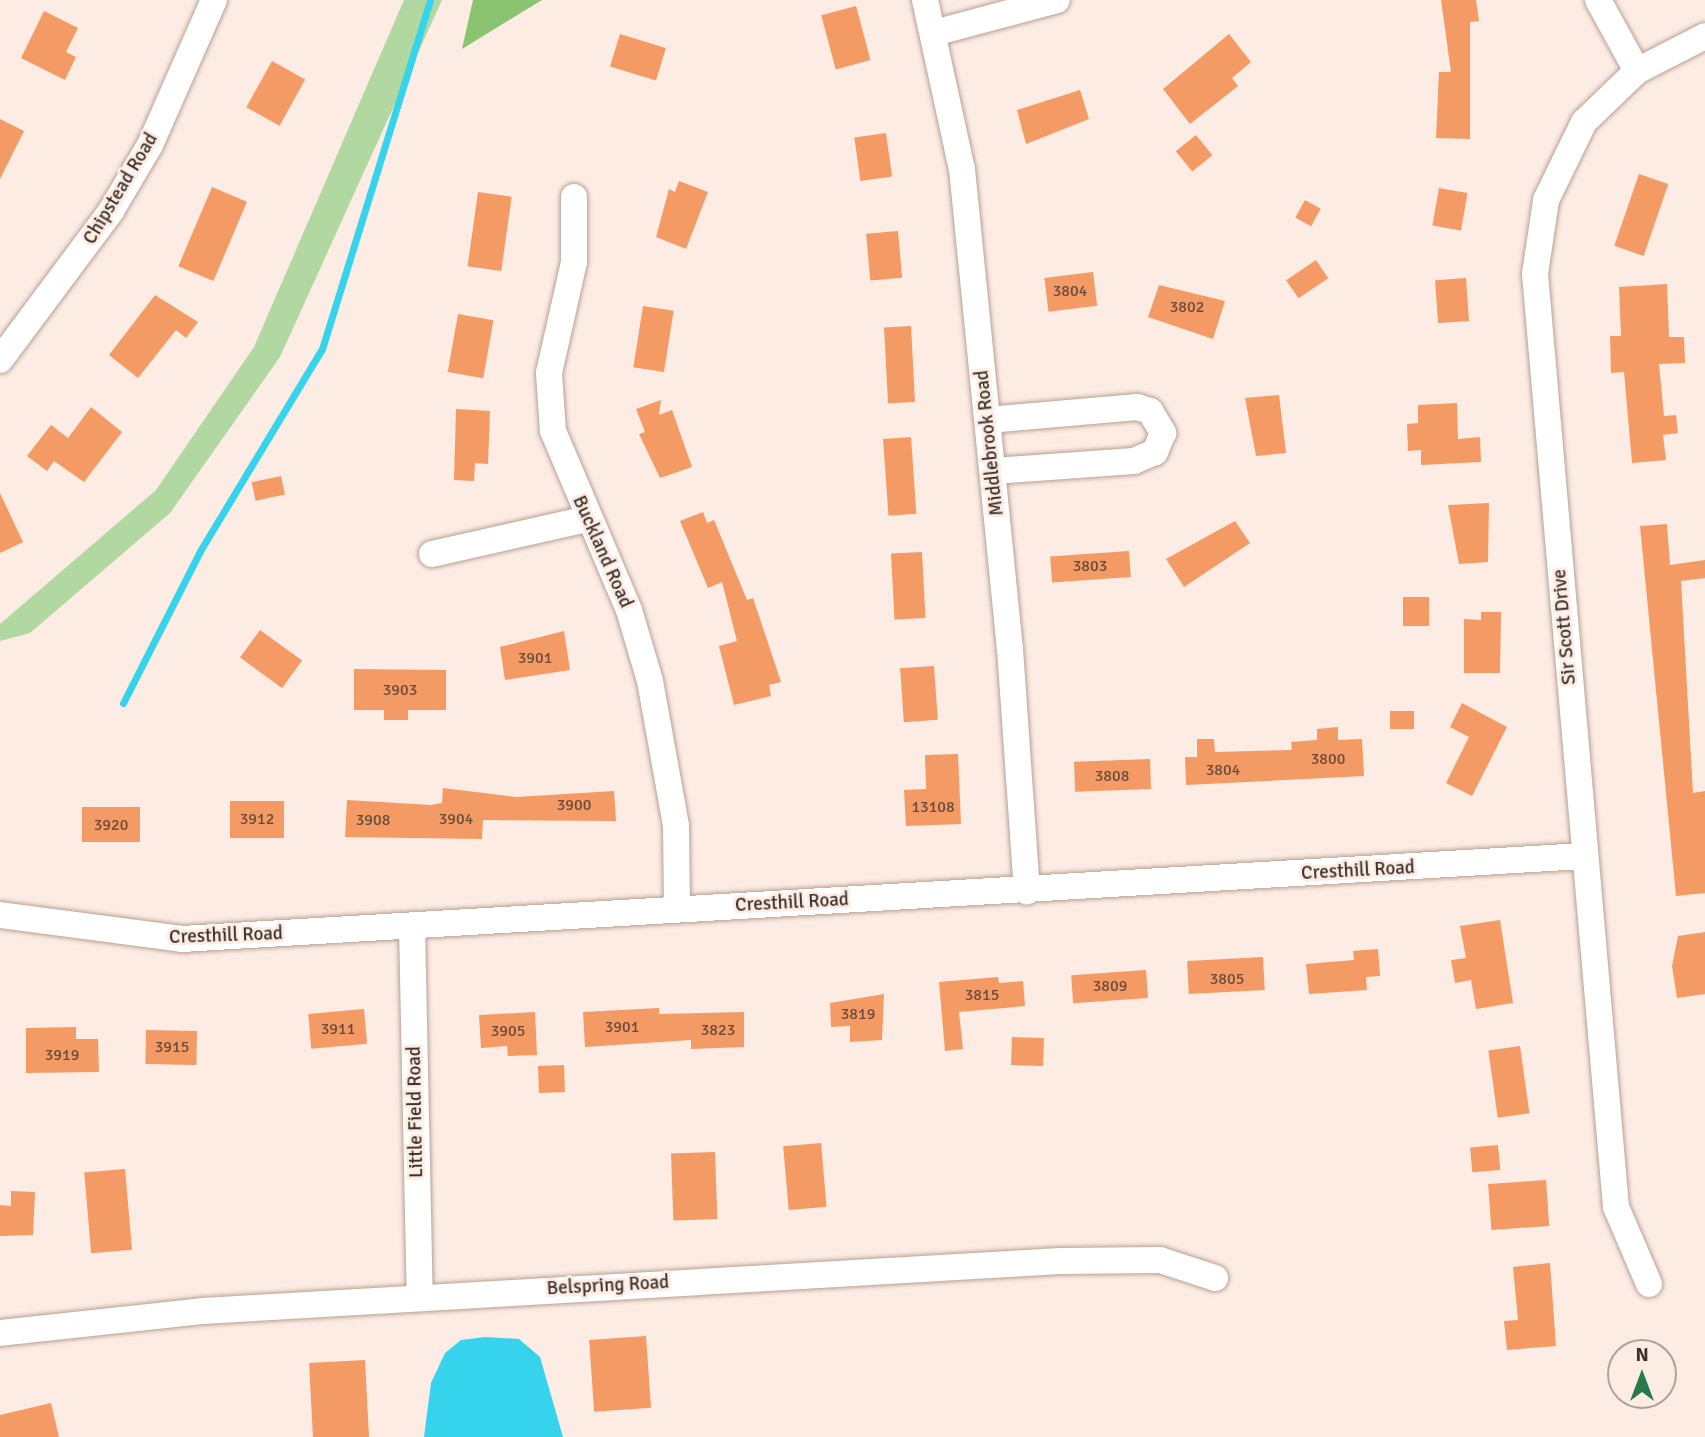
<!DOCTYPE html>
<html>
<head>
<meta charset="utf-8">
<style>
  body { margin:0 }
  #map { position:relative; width:1705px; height:1437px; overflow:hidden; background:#fcece3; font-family:Signika,sans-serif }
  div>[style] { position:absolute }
  .green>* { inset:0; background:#b2d8a1 }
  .forest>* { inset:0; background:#8bc470 }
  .water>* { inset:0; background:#36d3ed }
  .stream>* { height:7px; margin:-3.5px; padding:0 3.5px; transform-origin:3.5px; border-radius:3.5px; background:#36d3ed }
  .building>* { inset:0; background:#f49a65; transform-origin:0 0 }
  .roads { filter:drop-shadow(0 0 2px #b9a092) drop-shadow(0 0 2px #b9a092) }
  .street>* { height:26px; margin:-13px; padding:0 13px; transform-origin:13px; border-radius:13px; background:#fff }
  span { translate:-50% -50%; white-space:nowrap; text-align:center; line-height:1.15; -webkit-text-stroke:6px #fcece3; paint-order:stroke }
  .number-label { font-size:16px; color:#6a4c3a }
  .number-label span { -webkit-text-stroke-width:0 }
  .street-label { font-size:19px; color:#3c322c }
  .north { position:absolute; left:1607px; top:1339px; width:70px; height:70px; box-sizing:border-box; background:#fcece3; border:2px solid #afa29a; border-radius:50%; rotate:0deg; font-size:19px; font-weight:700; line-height:28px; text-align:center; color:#3c322c }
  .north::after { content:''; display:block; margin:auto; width:24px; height:32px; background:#287a4c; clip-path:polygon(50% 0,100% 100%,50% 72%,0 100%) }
</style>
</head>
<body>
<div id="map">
  <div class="green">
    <div style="clip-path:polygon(404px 0,442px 0,280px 357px,170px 513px,30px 633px,0 641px,0 624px,156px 490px,254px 347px)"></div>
  </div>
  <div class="forest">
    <div style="clip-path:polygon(473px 0,542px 0,462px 49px)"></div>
  </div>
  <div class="water">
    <div style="clip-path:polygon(485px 1337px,519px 1339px,540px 1357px,563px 1437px,424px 1437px,431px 1383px,445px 1353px,461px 1340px)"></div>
  </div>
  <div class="stream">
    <div style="left:123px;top:703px;width:170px;rotate:-63.1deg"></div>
    <div style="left:200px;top:551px;width:236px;rotate:-58.9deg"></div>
    <div style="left:322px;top:349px;width:365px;rotate:-72.8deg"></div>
  </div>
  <div class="building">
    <div style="clip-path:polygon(1441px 0,1476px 0,1479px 21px,1470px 22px,1470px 139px,1436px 138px,1439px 72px,1451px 72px)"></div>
    <div style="left:856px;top:6px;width:56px;height:36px;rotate:75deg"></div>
    <div style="clip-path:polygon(44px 11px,78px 28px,66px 52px,76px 57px,65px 80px,21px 58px)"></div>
    <div style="left:620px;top:34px;width:48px;height:34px;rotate:17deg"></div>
    <div style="clip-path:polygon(1229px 34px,1251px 62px,1232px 78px,1238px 86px,1190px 124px,1163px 89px)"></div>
    <div style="left:272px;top:61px;width:38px;height:53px;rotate:29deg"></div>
    <div style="clip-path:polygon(1080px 90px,1089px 119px,1026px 144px,1017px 110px)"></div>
    <div style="clip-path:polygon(0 119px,24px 131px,0 179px)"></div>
    <div style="left:886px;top:133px;width:44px;height:32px;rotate:82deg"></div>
    <div style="left:1196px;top:135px;width:26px;height:26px;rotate:51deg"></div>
    <div style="left:1639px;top:174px;width:31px;height:76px;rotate:19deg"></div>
    <div style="clip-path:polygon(679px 181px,708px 192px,686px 249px,656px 237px,669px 189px,675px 192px)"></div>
    <div style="left:212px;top:187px;width:38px;height:86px;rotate:23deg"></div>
    <div style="left:1439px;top:188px;width:29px;height:38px;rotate:10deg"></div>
    <div style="left:478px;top:192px;width:34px;height:75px;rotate:8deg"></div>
    <div style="left:1305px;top:200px;width:18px;height:20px;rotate:29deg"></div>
    <div style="left:898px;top:231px;width:47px;height:32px;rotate:85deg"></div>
    <div style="left:1316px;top:260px;width:22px;height:36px;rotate:56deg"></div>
    <div style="left:1093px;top:272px;width:34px;height:49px;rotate:83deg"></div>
    <div style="left:1466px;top:278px;width:43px;height:31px;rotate:86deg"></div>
    <div style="clip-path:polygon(1667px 284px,1669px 337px,1684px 337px,1685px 363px,1659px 364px,1664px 416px,1676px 415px,1678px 433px,1663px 435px,1666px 460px,1632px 463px,1624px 372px,1611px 373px,1610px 336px,1621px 336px,1619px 287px)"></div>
    <div style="clip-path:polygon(1159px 285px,1225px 301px,1213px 339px,1148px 317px)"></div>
    <div style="clip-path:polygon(155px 295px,198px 322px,186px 338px,176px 330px,138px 378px,109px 355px)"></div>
    <div style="left:643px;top:306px;width:31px;height:62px;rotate:9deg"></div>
    <div style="left:458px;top:314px;width:36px;height:59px;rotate:10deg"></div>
    <div style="left:911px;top:326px;width:76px;height:27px;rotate:87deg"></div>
    <div style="clip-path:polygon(1279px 395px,1286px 453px,1256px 456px,1245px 398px)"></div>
    <div style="clip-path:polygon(661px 400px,659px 415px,672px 410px,692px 467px,660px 478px,639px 434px,645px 432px,636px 409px)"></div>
    <div style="clip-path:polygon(1457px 403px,1458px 439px,1480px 437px,1481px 462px,1421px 465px,1421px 450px,1408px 451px,1407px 424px,1418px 423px,1418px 405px)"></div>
    <div style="clip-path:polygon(91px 407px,122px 432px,84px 482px,54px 461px,47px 471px,27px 456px,51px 425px,68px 438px)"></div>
    <div style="clip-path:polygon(456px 409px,490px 411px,488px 464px,475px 463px,474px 481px,454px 480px)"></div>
    <div style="left:911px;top:437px;width:77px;height:28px;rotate:86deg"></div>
    <div style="left:281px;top:476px;width:19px;height:30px;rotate:78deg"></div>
    <div style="clip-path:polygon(0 493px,23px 542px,0 553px)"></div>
    <div style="clip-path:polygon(1489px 503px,1488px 562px,1459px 564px,1448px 505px)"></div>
    <div style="clip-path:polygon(703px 512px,707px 523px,714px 520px,747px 600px,753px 598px,781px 682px,769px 685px,771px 696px,734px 705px,719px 646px,737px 641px,722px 582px,708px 588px,680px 521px)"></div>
    <div style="clip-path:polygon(1235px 521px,1250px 543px,1184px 587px,1166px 559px)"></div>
    <div style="clip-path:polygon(1667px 524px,1670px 565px,1705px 560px,1705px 578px,1681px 581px,1693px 793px,1705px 791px,1705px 893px,1676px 896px,1640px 526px)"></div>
    <div style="left:1129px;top:551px;width:26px;height:79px;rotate:86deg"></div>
    <div style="left:922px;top:552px;width:66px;height:31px;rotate:87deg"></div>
    <div style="left:1403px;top:597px;width:26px;height:29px"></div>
    <div style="clip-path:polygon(1481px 612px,1501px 612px,1500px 673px,1464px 673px,1464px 619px,1481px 620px)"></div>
    <div style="left:260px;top:630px;width:52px;height:34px;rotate:36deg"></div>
    <div style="clip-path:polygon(564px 631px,570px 670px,505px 680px,500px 647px)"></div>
    <div style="left:934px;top:666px;width:54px;height:34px;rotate:86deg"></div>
    <div style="clip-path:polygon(354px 669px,446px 670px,446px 710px,408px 710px,408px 720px,384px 720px,384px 710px,354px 710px)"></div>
    <div style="clip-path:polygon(1462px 703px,1507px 727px,1472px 796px,1446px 783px,1469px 737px,1450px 727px)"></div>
    <div style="left:1390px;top:711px;width:24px;height:18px"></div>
    <div style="clip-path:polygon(1338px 727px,1338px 740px,1362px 739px,1364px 776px,1186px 785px,1185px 757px,1197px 757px,1197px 739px,1214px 739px,1215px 752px,1292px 750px,1291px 742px,1317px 740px,1317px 729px)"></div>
    <div style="clip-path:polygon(958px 754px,961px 824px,906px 826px,904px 790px,926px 789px,925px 755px)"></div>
    <div style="left:1150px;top:759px;width:30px;height:76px;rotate:88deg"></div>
    <div style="clip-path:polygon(443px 788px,516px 797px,614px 791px,616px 821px,483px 820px,482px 839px,345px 837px,347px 800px,431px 805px,442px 803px)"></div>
    <div style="left:284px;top:801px;width:37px;height:54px;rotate:90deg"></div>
    <div style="left:82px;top:807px;width:58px;height:35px"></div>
    <div style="clip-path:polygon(1500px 920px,1513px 1003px,1476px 1009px,1471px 980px,1455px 983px,1451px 960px,1466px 958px,1460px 926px)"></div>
    <div style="clip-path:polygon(1705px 932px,1705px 994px,1677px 998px,1672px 966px,1678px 936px)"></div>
    <div style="clip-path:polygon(1378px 949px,1380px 976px,1366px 977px,1367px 990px,1309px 994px,1306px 964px,1354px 960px,1353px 951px)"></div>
    <div style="left:1263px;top:957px;width:33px;height:76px;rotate:87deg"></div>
    <div style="left:1146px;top:970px;width:28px;height:75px;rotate:86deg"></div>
    <div style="clip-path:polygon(998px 977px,999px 983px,1023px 981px,1025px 1006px,959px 1012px,963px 1049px,945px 1051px,939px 982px)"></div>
    <div style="clip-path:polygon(884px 994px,882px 1040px,850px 1042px,850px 1026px,831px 1027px,830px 1003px)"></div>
    <div style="clip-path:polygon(659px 1008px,659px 1014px,744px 1012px,744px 1047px,691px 1049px,691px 1040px,585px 1047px,583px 1012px)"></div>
    <div style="left:364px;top:1009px;width:35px;height:56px;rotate:85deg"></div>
    <div style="clip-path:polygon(535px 1012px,537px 1055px,508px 1056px,507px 1046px,481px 1048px,479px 1015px)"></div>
    <div style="clip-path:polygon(76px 1027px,76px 1039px,98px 1039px,99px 1072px,26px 1073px,26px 1028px)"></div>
    <div style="left:146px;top:1030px;width:51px;height:34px;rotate:1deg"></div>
    <div style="left:1012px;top:1037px;width:32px;height:28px;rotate:2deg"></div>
    <div style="left:1520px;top:1046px;width:68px;height:32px;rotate:82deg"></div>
    <div style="left:564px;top:1065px;width:27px;height:26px;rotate:88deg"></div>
    <div style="left:821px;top:1143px;width:64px;height:38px;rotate:85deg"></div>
    <div style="left:1498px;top:1145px;width:25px;height:28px;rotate:85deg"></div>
    <div style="left:715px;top:1152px;width:67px;height:44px;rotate:88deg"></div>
    <div style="left:125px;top:1169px;width:81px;height:41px;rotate:85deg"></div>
    <div style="left:1546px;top:1180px;width:46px;height:58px;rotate:86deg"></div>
    <div style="clip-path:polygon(11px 1191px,35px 1192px,33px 1235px,0 1236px,0 1205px,11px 1206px)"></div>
    <div style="clip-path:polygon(1550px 1263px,1556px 1346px,1507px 1350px,1504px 1321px,1518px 1320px,1513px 1267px)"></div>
    <div style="left:646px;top:1336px;width:72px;height:57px;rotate:86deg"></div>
    <div style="left:365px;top:1360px;width:77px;height:56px;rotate:87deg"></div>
    <div style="clip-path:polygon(51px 1403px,59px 1437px,0 1437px,0 1415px)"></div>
  </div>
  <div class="roads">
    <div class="street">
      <div style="left:925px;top:0;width:173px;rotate:77.7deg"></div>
      <div style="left:962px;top:169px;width:482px;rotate:84.3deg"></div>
      <div style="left:1010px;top:649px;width:243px;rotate:86deg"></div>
      <div style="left:1598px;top:0;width:81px;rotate:61.2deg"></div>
      <div style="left:934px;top:33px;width:127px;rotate:-15deg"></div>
      <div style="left:574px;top:197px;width:65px;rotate:90deg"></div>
      <div style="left:574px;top:262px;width:114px;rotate:102.7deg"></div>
      <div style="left:549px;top:373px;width:58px;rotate:86.1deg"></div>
      <div style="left:553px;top:431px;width:194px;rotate:67deg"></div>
      <div style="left:629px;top:610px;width:74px;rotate:73.5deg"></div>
      <div style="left:650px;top:681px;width:147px;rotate:79.8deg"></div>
      <div style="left:676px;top:826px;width:83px;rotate:89.3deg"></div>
      <div style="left:0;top:360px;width:186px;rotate:-53.3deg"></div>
      <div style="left:111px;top:211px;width:77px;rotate:-59.4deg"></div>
      <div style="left:150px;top:145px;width:158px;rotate:-66.2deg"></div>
      <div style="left:988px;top:420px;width:150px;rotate:-5deg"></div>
      <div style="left:1137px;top:407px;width:14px;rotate:17deg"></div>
      <div style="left:1150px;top:411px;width:26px;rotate:59deg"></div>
      <div style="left:1163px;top:433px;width:21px;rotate:113deg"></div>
      <div style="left:1155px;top:452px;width:23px;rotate:157deg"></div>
      <div style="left:1134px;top:461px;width:141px;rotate:175.9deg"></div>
      <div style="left:432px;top:554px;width:159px;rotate:-12.7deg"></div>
      <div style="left:0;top:915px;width:184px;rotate:7.5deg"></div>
      <div style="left:182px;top:939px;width:1405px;rotate:-3.39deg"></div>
      <div style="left:412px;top:927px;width:371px;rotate:88.8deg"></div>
      <div style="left:1649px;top:1284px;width:84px;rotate:-113.2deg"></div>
      <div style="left:1616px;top:1207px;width:937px;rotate:-94.96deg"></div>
      <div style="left:1535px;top:274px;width:75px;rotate:-81.5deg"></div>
      <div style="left:1546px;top:200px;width:87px;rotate:-64deg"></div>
      <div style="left:1584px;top:122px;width:74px;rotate:-43.9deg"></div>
      <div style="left:1637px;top:71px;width:76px;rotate:-27.2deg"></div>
      <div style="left:0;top:1333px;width:204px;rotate:-6.2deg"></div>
      <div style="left:203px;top:1311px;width:859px;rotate:-3.34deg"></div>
      <div style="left:1061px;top:1261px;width:99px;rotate:-0.6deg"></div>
      <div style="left:1160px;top:1260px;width:58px;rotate:18.1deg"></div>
    </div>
  </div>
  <div class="number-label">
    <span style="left:1070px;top:291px">3804</span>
    <span style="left:1187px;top:307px">3802</span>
    <span style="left:1090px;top:566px">3803</span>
    <span style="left:535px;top:658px">3901</span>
    <span style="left:400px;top:690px">3903</span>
    <span style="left:1328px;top:759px">3800</span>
    <span style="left:1223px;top:770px">3804</span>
    <span style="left:1112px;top:776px">3808</span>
    <span style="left:574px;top:805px">3900</span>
    <span style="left:933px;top:807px">13108</span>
    <span style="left:257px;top:819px">3912</span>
    <span style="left:456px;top:819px">3904</span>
    <span style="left:373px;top:820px">3908</span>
    <span style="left:111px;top:825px">3920</span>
    <span style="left:1227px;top:979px">3805</span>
    <span style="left:1110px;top:986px">3809</span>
    <span style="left:982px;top:995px">3815</span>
    <span style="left:858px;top:1014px">3819</span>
    <span style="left:622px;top:1027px">3901</span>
    <span style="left:338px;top:1029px">3911</span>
    <span style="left:718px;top:1030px">3823</span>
    <span style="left:508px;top:1031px">3905</span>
    <span style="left:172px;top:1047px">3915</span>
    <span style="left:62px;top:1055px">3919</span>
  </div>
  <div class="street-label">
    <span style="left:121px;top:189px;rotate:-59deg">Chipstead Road</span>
    <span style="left:990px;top:443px;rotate:-96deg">Middlebrook Road</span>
    <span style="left:602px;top:552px;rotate:66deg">Buckland Road</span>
    <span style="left:1565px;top:627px;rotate:-95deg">Sir Scott Drive</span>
    <span style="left:1358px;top:871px;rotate:-3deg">Cresthill Road</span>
    <span style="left:792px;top:903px;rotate:-3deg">Cresthill Road</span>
    <span style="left:226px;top:936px;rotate:-2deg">Cresthill Road</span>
    <span style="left:416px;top:1112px;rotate:-91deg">Little Field Road</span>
    <span style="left:608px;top:1286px;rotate:-3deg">Belspring Road</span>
  </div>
  <div class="north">N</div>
</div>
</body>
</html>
